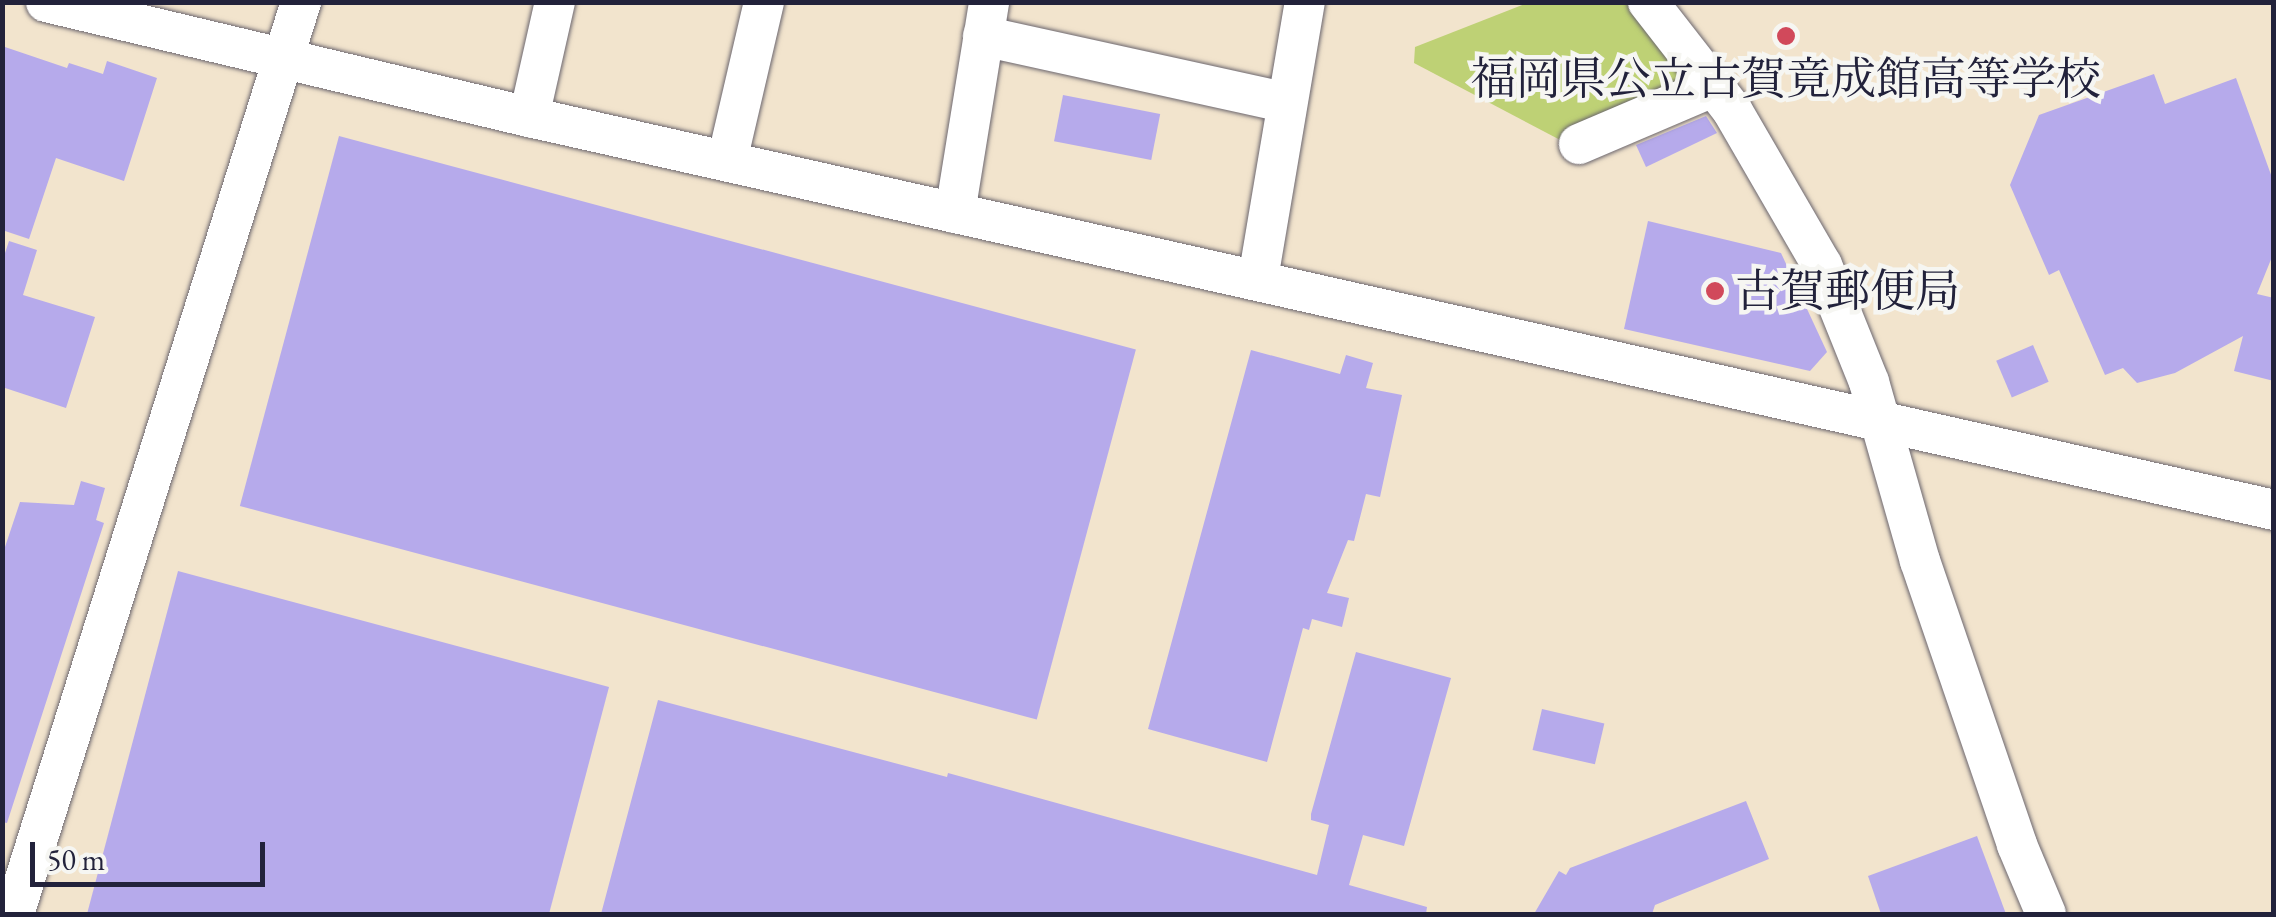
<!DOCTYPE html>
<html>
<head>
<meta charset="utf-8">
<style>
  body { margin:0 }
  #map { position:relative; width:2276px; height:917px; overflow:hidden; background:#f2e4cd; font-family:"EB Garamond","Noto Serif JP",serif }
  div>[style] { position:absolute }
  .green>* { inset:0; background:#bed175 }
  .building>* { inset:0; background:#b6aaeb; transform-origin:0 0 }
  .roads { filter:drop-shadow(0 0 2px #6b666e) drop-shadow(0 0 2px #6b666e) }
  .minor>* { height:40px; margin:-20px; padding:0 20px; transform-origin:20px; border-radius:20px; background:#fff }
  .dots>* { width:28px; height:28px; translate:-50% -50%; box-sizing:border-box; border:5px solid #f6f6f2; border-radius:50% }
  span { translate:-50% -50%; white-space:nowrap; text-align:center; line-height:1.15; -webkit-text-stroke:9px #f6f6f2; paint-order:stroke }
  .poi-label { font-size:45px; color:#22223b }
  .left { translate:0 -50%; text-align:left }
  .frame { position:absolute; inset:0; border:5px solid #22223b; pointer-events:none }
  .scale { position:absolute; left:30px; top:842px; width:235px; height:45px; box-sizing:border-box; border:5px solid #22223b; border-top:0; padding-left:12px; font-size:30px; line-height:35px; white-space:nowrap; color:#22223b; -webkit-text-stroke:8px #f6f6f2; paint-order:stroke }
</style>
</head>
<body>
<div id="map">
  <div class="green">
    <div style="clip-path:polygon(1527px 3px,1629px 3px,1695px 86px,1564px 142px,1414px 63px,1415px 47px)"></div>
  </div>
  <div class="building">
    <div style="clip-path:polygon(2px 46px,67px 68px,69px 63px,103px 74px,107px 61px,157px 78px,124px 181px,56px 158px,29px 239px,2px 230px)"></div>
    <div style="clip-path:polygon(2154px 74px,2165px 104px,2236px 78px,2274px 183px,2274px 252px,2257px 294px,2274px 298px,2274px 381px,2234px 371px,2243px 336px,2175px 373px,2137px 383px,2123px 368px,2105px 375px,2059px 270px,2049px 275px,2010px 185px,2039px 115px)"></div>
    <div style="left:1063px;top:95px;width:99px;height:47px;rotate:11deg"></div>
    <div style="clip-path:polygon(1706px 116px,1717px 133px,1646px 167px,1636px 145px)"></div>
    <div style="left:339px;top:136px;width:825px;height:383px;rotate:15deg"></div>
    <div style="clip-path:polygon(1648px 221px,1781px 253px,1827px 352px,1810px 371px,1624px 329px)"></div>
    <div style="clip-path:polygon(9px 241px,37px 250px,23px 295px,95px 317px,66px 408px,2px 387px,2px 262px)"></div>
    <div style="left:2033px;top:345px;width:40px;height:40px;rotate:67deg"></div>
    <div style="clip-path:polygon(1251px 350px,1340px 374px,1346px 355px,1373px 363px,1366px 388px,1402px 395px,1380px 497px,1366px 494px,1354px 541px,1348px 540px,1327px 593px,1349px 598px,1342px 627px,1312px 619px,1309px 630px,1303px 628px,1267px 762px,1148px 729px)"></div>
    <div style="clip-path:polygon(81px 481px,105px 488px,96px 520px,104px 523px,7px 823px,2px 822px,2px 556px,20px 502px,74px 505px)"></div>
    <div style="clip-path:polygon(178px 571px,609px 687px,549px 914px,87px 914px)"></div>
    <div style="clip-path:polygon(1356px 652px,1451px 678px,1404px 846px,1363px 835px,1349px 885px,1427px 907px,1426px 914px,601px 914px,658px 700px,947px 777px,948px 773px,1317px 875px,1329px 825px,1311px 820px,1311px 814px)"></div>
    <div style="left:1542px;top:709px;width:64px;height:42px;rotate:13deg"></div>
    <div style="clip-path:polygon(1746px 801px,1769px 859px,1655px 905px,1652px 914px,1534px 914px,1559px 871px,1566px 875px,1570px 868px)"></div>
    <div style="clip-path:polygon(1977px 836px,2006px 914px,1881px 914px,1868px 876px)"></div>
  </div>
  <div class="roads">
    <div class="minor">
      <div style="left:46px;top:2px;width:497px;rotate:13.4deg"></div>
      <div style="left:529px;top:117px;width:1789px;rotate:12.69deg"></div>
      <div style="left:1648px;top:2px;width:137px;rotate:52.1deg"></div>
      <div style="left:1732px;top:110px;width:179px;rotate:59.9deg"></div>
      <div style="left:1822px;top:265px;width:126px;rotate:68.1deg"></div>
      <div style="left:1869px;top:382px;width:186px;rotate:74.1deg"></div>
      <div style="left:1920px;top:561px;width:300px;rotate:71.1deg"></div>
      <div style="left:2017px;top:845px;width:75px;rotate:67.2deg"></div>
      <div style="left:983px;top:36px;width:311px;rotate:12.4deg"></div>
      <div style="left:529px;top:117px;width:118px;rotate:-77.3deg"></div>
      <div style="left:1579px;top:144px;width:148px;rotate:-23.1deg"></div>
      <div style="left:727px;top:161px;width:163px;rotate:-76.9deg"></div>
      <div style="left:955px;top:213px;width:214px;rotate:-80.8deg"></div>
      <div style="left:1258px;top:279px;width:281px;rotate:-80.4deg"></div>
      <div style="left:14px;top:914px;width:956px;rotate:-72.53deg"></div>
    </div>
  </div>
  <div class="dots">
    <div style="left:1786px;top:36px;background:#d1495b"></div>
    <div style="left:1715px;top:291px;background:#d1495b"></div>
  </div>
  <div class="poi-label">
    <span style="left:1786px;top:79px">福岡県公立古賀竟成館高等学校</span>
    <span class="left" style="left:1735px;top:291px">古賀郵便局</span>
  </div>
  <div class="frame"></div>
  <div class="scale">50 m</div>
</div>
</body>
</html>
